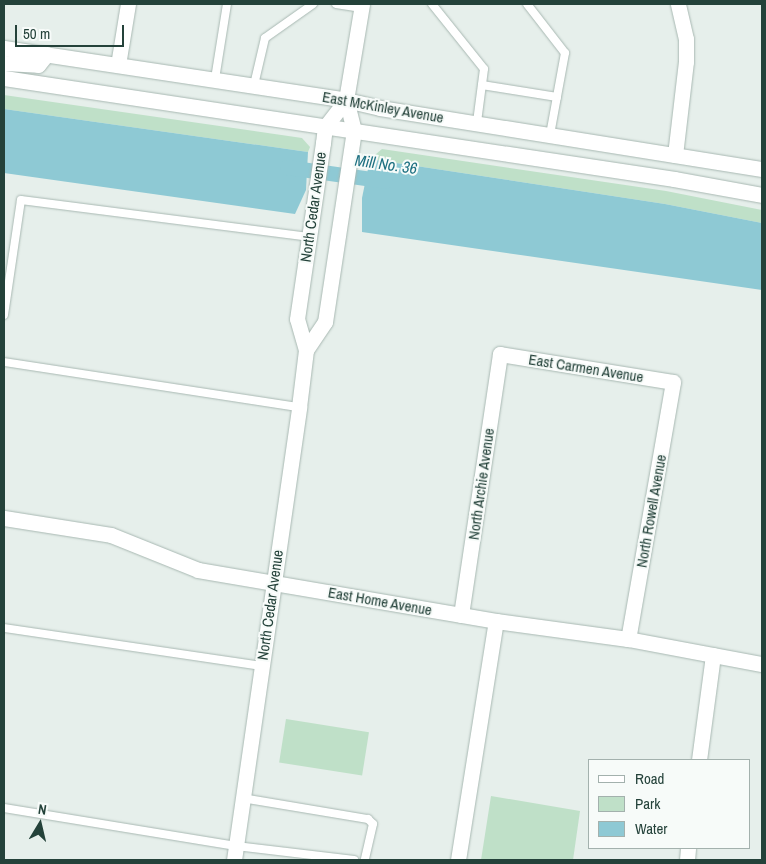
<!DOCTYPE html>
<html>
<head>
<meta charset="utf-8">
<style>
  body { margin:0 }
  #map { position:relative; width:766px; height:864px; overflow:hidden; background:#e6efeb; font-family:"Archivo Narrow",sans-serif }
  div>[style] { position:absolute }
  .green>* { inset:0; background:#bfe0c8; transform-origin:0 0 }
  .water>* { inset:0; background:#8ec9d4 }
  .canal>* { height:15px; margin:-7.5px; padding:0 7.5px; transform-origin:7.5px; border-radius:7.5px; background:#8ec9d4 }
  .roads { filter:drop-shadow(0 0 1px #a8b8b2) drop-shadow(0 0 1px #a8b8b2) }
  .lane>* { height:8px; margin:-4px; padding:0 4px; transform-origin:4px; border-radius:4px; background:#fff }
  .street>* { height:15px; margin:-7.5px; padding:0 7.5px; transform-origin:7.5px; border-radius:7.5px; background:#fff }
  .secondary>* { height:15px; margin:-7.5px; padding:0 7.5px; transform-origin:7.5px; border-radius:7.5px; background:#fff }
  span { translate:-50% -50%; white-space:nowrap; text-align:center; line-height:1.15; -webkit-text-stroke:4px #f7fbf9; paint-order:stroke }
  .street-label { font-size:15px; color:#24423a }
  .water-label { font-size:16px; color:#1c6f80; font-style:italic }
  .frame { position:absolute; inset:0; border:5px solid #24423a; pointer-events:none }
  .legend { position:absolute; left:588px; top:759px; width:162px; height:90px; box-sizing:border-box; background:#f7fbf9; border:1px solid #a3b1ad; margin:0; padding:6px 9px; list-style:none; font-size:15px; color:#24423a }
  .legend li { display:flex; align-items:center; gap:10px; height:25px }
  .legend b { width:25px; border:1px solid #a3b1ad }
  .north { position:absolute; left:15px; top:799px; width:50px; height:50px; -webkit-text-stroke:4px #f7fbf9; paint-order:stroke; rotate:9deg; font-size:14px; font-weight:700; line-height:20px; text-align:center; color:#24423a }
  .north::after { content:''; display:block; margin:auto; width:18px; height:22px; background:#24423a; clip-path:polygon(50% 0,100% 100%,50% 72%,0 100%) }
  .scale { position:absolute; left:15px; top:25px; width:109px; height:22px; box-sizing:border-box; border:2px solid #24423a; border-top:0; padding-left:6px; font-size:15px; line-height:18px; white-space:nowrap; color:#24423a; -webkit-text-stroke:4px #f7fbf9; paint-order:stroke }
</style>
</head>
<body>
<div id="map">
  <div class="green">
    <div style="clip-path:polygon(4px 95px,302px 138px,310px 147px,308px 152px,4px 109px)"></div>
    <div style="clip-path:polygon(382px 149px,666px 191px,762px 210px,762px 223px,665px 204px,370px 159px)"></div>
    <div style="left:286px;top:719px;width:84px;height:44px;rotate:9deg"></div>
    <div style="clip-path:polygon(491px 796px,580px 811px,573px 860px,481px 860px)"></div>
  </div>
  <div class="water">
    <div style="clip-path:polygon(4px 109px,308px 152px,306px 190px,295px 214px,4px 173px)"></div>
    <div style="clip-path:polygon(370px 159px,665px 204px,762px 223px,762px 290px,362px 232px,362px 198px)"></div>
  </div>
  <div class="canal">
    <div style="left:287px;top:167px;width:99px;rotate:8.1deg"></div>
  </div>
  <div class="roads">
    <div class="lane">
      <div style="left:336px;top:4px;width:26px;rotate:9deg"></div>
      <div style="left:432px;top:4px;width:83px;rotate:51.3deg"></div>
      <div style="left:484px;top:69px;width:53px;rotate:97.5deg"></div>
      <div style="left:527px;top:4px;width:62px;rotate:52.2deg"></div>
      <div style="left:565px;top:53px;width:83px;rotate:100.4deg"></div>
      <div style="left:215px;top:79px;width:76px;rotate:-80.9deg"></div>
      <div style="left:254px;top:85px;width:48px;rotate:-76.8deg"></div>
      <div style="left:265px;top:38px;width:59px;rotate:-35.3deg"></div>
      <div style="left:482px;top:85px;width:76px;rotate:9.1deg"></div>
      <div style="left:4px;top:315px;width:116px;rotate:-81.6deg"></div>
      <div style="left:21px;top:200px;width:290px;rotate:7.3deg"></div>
      <div style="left:4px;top:362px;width:298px;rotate:8.7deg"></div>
      <div style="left:4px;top:628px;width:260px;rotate:8.4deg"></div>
      <div style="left:242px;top:798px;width:128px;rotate:9.5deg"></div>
      <div style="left:368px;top:819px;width:7px;rotate:45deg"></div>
      <div style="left:373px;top:824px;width:37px;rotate:103deg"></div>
      <div style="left:4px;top:808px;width:235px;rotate:9.3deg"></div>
      <div style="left:236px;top:846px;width:119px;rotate:6.8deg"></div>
    </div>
    <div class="street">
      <div style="left:118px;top:65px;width:62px;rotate:-80.7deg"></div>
      <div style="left:675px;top:155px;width:94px;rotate:-83.3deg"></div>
      <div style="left:686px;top:62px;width:23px;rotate:-90deg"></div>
      <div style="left:686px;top:39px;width:36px;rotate:-103deg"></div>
      <div style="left:4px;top:518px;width:108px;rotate:9deg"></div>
      <div style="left:111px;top:535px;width:94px;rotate:21.9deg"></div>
      <div style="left:198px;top:570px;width:302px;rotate:9.7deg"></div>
      <div style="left:496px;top:621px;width:133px;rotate:7.8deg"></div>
      <div style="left:628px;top:639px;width:136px;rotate:10.6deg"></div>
      <div style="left:461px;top:615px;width:264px;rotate:-81.5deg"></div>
      <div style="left:500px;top:354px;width:175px;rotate:9.2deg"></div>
      <div style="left:673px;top:382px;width:261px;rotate:99.9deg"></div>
      <div style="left:699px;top:760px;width:106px;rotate:-82.4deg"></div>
      <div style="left:458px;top:860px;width:242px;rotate:-81deg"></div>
      <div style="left:687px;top:860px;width:12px;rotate:-85deg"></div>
    </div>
    <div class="secondary">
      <div style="left:4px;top:48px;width:346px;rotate:8.6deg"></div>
      <div style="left:346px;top:100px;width:35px;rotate:13deg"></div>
      <div style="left:380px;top:108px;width:387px;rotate:9.1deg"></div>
      <div style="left:4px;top:63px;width:34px;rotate:3deg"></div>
      <div style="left:38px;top:65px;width:14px;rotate:-51deg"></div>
      <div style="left:4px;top:78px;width:678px;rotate:8.57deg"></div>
      <div style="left:674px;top:179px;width:89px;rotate:10.3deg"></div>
      <div style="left:306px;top:350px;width:34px;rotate:-56deg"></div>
      <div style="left:325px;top:322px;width:193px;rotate:-81.4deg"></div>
      <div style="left:354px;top:131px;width:32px;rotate:-104deg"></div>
      <div style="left:346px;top:100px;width:97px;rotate:-80.5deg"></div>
      <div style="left:234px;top:860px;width:458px;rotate:-81.8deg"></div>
      <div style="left:299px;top:407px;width:57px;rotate:-83deg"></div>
      <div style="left:306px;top:350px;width:32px;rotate:-106deg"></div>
      <div style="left:297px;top:319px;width:178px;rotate:-81.6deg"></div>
      <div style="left:323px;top:143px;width:16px;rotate:-83deg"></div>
      <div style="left:325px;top:127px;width:34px;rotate:-52deg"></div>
    </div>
  </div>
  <div class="street-label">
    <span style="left:383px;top:107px;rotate:10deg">East McKinley Avenue</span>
    <span style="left:313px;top:207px;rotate:-82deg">North Cedar Avenue</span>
    <span style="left:586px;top:368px;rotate:9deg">East Carmen Avenue</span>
    <span style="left:481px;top:484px;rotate:-82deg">North Archie Avenue</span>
    <span style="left:651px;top:511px;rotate:-80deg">North Rowell Avenue</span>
    <span style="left:380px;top:601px;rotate:10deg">East Home Avenue</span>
    <span style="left:270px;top:605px;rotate:-82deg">North Cedar Avenue</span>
  </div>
  <div class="water-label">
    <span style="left:386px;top:164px;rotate:8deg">Mill No. 36</span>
  </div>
  <div class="frame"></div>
  <ul class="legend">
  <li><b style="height:6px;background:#fff"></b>Road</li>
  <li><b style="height:14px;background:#bfe0c8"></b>Park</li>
  <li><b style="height:14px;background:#8ec9d4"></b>Water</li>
  </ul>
  <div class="north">N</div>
  <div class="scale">50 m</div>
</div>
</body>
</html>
